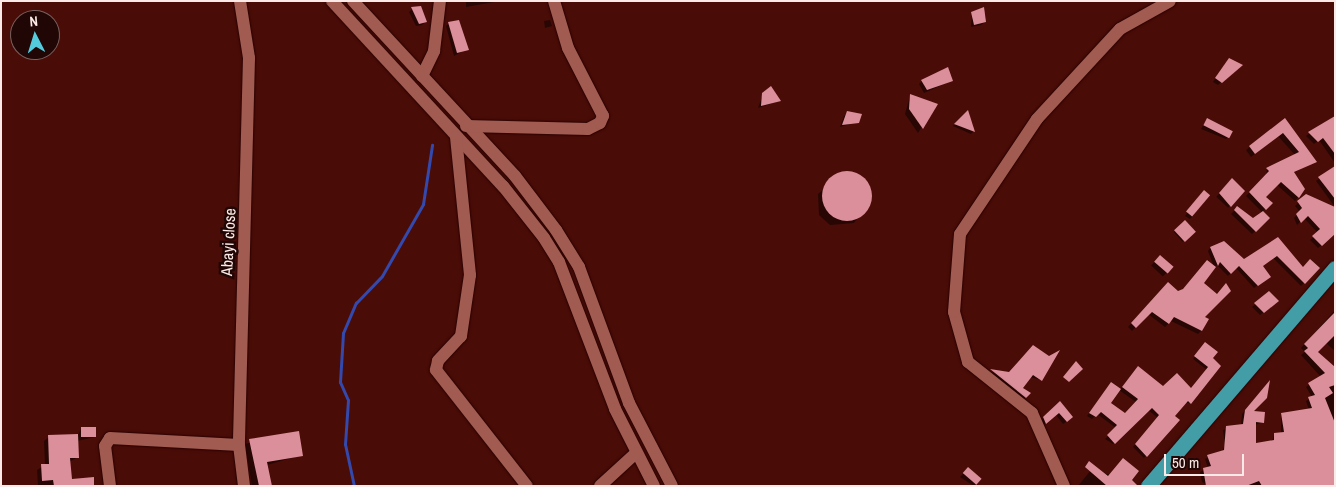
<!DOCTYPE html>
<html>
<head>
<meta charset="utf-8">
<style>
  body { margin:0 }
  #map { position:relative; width:1336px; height:487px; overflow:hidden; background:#4a0c07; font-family:"Archivo Narrow",sans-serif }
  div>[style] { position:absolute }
  .shadow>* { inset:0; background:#0007; transform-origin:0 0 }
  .stream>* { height:3px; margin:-1.5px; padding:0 1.5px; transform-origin:1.5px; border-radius:1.5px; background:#3349ad }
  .building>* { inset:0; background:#db8f9b; transform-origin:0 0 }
  .round { border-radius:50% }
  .roads { filter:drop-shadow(0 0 1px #280000) drop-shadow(0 0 1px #280000) }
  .minor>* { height:12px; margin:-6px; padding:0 6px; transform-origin:6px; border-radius:6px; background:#a15b51 }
  .major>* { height:15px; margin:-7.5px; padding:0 7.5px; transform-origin:7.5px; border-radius:7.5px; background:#439da7 }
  span { translate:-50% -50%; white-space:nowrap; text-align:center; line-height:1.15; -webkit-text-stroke:5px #200604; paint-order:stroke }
  .street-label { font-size:16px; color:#fbeae7 }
  .frame { position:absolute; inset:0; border:2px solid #fbeae7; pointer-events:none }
  .north { position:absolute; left:10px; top:10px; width:50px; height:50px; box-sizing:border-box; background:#200604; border:1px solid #78615f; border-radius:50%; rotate:355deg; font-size:14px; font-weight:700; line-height:20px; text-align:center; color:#fbeae7 }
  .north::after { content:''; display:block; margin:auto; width:18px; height:22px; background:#54cadd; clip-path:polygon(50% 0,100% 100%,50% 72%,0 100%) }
  .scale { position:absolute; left:1164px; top:454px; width:80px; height:22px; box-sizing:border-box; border:2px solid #fbeae7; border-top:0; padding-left:6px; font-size:15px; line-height:18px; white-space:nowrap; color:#fbeae7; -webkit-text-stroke:4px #200604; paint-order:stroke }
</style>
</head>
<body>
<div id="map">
  <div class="shadow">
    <div style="clip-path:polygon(466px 1px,500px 1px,466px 7px)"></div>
    <div style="clip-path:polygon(412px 9px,425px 22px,422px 25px,416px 26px,409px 12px)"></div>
    <div style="clip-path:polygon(972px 13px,985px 22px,981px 25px,971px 27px)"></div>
    <div style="clip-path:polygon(550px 20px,552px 26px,545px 28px,544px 21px)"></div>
    <div style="clip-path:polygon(449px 23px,467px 49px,454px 56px,446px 26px)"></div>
    <div style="clip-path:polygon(1226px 63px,1221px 82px,1218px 85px,1213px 82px)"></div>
    <div style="clip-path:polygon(922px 81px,951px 81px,924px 93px,919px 84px)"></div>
    <div style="clip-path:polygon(763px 94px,779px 101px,758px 108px)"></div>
    <div style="clip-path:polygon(910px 96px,936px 104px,918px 133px,905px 114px)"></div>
    <div style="clip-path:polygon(847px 113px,858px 122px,840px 127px,844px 116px)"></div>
    <div style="clip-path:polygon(967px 113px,973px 132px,971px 134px,953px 126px)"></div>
    <div style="clip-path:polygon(1335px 116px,1335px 163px,1319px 140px,1314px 144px,1306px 136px)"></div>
    <div style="clip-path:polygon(1207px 119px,1229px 136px,1226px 139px,1201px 129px)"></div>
    <div style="clip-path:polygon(1285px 120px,1316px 161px,1293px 173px,1298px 197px,1295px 201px,1277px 185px,1265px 197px,1271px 203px,1262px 212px,1269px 218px,1252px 234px,1231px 214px,1237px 208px,1253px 219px,1263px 213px,1246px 196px,1266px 176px,1267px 169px,1295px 155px,1278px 136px,1251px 157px,1246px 150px)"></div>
    <div style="clip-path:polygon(1335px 167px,1335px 207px,1316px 181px)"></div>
    <div style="clip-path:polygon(842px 173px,858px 174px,869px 186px,870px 202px,854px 223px,830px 225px,819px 215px,818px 194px)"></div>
    <div style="left:1232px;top:180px;width:16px;height:23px;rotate:43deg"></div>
    <div style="clip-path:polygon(1204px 191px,1193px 216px,1190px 219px,1185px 216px)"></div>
    <div style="clip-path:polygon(1306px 195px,1335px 234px,1318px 248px,1310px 240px,1318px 233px,1304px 218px,1297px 225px,1294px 218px,1300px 212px,1295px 206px)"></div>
    <div style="left:1185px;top:222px;width:13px;height:15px;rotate:48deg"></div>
    <div style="clip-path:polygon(1277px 239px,1303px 268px,1318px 268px,1301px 286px,1273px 258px,1262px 266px,1266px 279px,1254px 288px,1236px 268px,1228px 276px,1217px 265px,1214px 267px,1208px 251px,1210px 248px,1244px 261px)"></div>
    <div style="left:1160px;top:256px;width:16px;height:13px;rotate:43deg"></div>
    <div style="clip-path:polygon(1168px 283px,1207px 319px,1201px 331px,1198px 334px,1171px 321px,1165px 327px,1148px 314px,1132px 331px,1128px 327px)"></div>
    <div style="clip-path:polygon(1269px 293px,1274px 304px,1260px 315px,1252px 307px)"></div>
    <div style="clip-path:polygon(1335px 310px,1335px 351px,1326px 343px,1316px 352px,1335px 376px,1335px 486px,1209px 486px,1202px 482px,1200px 472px,1208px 468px,1205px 459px,1222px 451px,1225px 445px,1223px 430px,1241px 425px,1242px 414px,1268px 384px,1251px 412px,1263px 422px,1255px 425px,1254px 444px,1272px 442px,1274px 434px,1281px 434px,1281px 414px,1309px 410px,1306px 401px,1312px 397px,1306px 387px,1321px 377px,1301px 355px,1305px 352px,1301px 348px)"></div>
    <div style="clip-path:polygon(evenodd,1203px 346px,1219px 366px,1191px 403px,1185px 403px,1174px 416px,1179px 420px,1144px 458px,1133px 447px,1158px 418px,1148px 410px,1113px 444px,1105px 439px,1116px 428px,1097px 414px,1092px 419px,1087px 416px,1111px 384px,1120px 390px,1135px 370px,1163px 388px,1190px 390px,1207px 370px,1193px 359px,1203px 346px,1119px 390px,1136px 402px,1125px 414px,1110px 403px,1119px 390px)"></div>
    <div style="clip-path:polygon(1049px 357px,1041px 380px,1030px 377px,1021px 388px,1029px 393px,1023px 400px,988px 372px,1010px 374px)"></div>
    <div style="clip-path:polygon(1060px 403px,1069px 420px,1063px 424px,1056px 415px,1042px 426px,1040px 421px)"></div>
    <div style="clip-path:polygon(81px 429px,95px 437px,77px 441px,78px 457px,69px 462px,70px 480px,93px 486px,38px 485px,37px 470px,45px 465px,44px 441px,49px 437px,78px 435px)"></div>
    <div style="clip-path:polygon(298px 432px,302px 455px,267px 465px,271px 486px,252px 486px,245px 444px)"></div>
    <div style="clip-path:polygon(968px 469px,980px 479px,974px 486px,960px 477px)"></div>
    <div style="clip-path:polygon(1091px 470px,1130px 480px,1131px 486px,1078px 486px)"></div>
  </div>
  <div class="stream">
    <div style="left:354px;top:486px;width:43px;rotate:-102.1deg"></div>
    <div style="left:345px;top:444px;width:44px;rotate:-86.1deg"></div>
    <div style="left:348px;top:400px;width:20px;rotate:-114deg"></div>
    <div style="left:340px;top:382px;width:49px;rotate:-86.5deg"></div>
    <div style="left:343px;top:333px;width:33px;rotate:-67deg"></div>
    <div style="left:356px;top:303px;width:37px;rotate:-46deg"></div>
    <div style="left:382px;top:276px;width:83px;rotate:-60.3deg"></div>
    <div style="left:423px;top:204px;width:60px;rotate:-81.3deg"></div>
  </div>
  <div class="building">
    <div style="clip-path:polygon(421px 6px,427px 22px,419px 24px,411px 7px)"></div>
    <div style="clip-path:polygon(984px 7px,986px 22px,974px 25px,971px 12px)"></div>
    <div style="clip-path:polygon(459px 20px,469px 50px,457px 53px,448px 22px)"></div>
    <div style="clip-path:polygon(1229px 58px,1243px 65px,1222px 83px,1215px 78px)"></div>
    <div style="clip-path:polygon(948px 67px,953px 81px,927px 90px,921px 80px)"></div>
    <div style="clip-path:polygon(771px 86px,781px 101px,761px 106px,762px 93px)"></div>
    <div style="clip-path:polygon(910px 94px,938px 104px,923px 129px,909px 109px)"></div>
    <div style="clip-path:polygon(968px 110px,975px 132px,954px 124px)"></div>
    <div style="clip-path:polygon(847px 111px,862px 114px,859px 123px,842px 125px)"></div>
    <div style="clip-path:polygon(1335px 116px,1335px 154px,1323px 138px,1318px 142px,1308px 132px)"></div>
    <div style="left:1207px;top:118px;width:29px;height:8px;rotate:27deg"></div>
    <div style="clip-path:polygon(1285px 118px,1317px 162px,1294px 172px,1305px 189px,1299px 198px,1281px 182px,1266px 197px,1273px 203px,1266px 210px,1249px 192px,1269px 171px,1266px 168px,1299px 152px,1283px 133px,1255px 154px,1249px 146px)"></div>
    <div style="clip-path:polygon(1335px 166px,1335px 199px,1318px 177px)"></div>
    <div class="round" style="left:822px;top:171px;width:50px;height:50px"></div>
    <div style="clip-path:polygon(1232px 178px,1245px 191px,1231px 207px,1219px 193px)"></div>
    <div style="left:1204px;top:190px;width:8px;height:28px;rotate:40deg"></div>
    <div style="clip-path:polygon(1306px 194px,1335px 207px,1335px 234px,1322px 246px,1312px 236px,1320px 229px,1308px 216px,1301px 223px,1296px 214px,1302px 208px,1297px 201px)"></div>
    <div style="clip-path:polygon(1237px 206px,1253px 218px,1263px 211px,1270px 218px,1256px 232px,1234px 210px)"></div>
    <div style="left:1185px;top:220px;width:16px;height:15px;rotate:47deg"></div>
    <div style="clip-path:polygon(1278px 237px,1303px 267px,1310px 259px,1320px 268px,1305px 284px,1277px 256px,1263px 266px,1271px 277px,1258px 286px,1239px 266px,1231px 274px,1220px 262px,1218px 266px,1210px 247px,1224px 241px,1244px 259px)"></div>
    <div style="left:1160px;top:255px;width:18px;height:9px;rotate:41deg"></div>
    <div style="clip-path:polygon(1207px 260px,1216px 267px,1204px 283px,1217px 294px,1226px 283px,1231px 291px,1205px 317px,1209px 319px,1202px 331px,1174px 317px,1169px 324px,1152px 312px,1136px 328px,1131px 323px,1168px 282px,1178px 291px,1183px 289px)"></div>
    <div style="clip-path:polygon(1269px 291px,1279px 301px,1264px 313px,1254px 303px)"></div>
    <div style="clip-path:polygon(1335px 312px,1335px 335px,1318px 352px,1335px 367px,1335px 385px,1329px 387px,1333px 393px,1325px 398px,1335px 423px,1335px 486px,1262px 486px,1259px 481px,1246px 486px,1206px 486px,1203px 468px,1211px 466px,1207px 455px,1224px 450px,1226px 426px,1243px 424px,1245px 410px,1270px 380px,1267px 398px,1254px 411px,1265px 412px,1264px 423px,1256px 422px,1256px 443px,1274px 440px,1274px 433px,1284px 432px,1281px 413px,1312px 408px,1308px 397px,1315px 395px,1308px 383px,1325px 373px,1304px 351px,1308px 348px,1304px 344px)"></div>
    <div style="clip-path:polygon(1205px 342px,1218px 352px,1213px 358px,1221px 366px,1191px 404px,1188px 401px,1175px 416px,1180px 420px,1147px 457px,1135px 444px,1159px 415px,1152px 408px,1115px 444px,1107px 435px,1117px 425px,1101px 412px,1096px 417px,1089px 413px,1111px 382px,1121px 389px,1111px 403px,1125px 413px,1138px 399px,1122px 387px,1138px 366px,1163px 386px,1177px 373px,1191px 388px,1208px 367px,1194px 356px)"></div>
    <div style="clip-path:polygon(1033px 345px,1049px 356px,1060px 350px,1042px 381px,1033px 375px,1023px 388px,1031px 393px,1026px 398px,990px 369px,1009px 372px)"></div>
    <div style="clip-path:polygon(1076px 361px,1083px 369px,1069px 382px,1063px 377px)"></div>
    <div style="clip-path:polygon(1060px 401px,1073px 417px,1067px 422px,1059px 413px,1046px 424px,1043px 417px)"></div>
    <div style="left:96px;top:427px;width:10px;height:15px;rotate:90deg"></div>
    <div style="clip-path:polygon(299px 431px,303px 456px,267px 462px,272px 486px,259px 486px,249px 439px)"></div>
    <div style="clip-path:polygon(78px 434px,79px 458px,70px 458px,72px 479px,94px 477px,94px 486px,54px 486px,53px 480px,42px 481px,41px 464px,49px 464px,48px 435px)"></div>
    <div style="clip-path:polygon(1123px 458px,1139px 471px,1132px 480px,1138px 486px,1107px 486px,1085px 467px,1089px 461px,1108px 476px)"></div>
    <div style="left:968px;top:467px;width:18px;height:8px;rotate:41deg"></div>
  </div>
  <div class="roads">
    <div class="minor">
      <div style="left:240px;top:1px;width:58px;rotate:81deg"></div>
      <div style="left:249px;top:58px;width:387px;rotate:91.5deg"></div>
      <div style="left:239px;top:445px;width:41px;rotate:83deg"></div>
      <div style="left:332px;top:1px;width:252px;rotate:47.3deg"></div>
      <div style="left:503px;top:186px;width:66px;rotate:51.7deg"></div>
      <div style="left:544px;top:238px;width:28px;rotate:58deg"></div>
      <div style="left:559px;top:262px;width:157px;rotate:69.1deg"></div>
      <div style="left:615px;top:409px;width:86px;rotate:63.1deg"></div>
      <div style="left:353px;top:1px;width:238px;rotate:47.2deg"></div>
      <div style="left:515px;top:176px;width:68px;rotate:52.8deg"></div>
      <div style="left:556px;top:230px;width:44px;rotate:58.1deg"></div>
      <div style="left:579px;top:267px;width:145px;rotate:69.8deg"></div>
      <div style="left:629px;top:403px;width:93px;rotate:62.6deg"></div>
      <div style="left:422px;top:76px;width:28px;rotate:-64deg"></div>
      <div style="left:434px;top:51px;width:50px;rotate:-83.2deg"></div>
      <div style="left:466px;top:126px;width:122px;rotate:1.4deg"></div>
      <div style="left:588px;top:129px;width:13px;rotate:-27deg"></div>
      <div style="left:600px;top:123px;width:8px;rotate:-67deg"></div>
      <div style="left:603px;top:116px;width:76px;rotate:-117.2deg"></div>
      <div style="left:568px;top:48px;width:49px;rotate:-106.6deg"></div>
      <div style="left:456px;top:137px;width:139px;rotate:84.2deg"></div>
      <div style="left:470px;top:275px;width:62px;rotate:98.4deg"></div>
      <div style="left:461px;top:336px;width:34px;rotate:133deg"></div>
      <div style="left:438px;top:361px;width:9px;rotate:103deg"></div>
      <div style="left:436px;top:370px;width:147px;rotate:51.9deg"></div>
      <div style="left:110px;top:486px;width:40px;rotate:-97.1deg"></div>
      <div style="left:105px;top:446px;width:9px;rotate:-58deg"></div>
      <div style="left:110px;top:438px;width:129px;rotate:3.1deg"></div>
      <div style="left:600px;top:486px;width:49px;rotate:-42.5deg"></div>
      <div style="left:1064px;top:486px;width:80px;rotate:-113.7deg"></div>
      <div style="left:1032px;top:413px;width:82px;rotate:-141.4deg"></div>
      <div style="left:968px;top:362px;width:52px;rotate:-105.6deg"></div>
      <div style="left:954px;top:312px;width:78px;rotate:-85.6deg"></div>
      <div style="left:960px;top:234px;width:138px;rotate:-56.2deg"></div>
      <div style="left:1037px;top:119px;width:122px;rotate:-47.3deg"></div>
      <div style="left:1120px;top:29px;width:57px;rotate:-29.2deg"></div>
    </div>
    <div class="major">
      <div style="left:1148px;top:486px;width:287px;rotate:-49.4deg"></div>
    </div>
  </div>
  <div class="street-label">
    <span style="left:228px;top:242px;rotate:-87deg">Abayi close</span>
  </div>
  <div class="frame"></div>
  <div class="north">N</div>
  <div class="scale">50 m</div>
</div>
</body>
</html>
